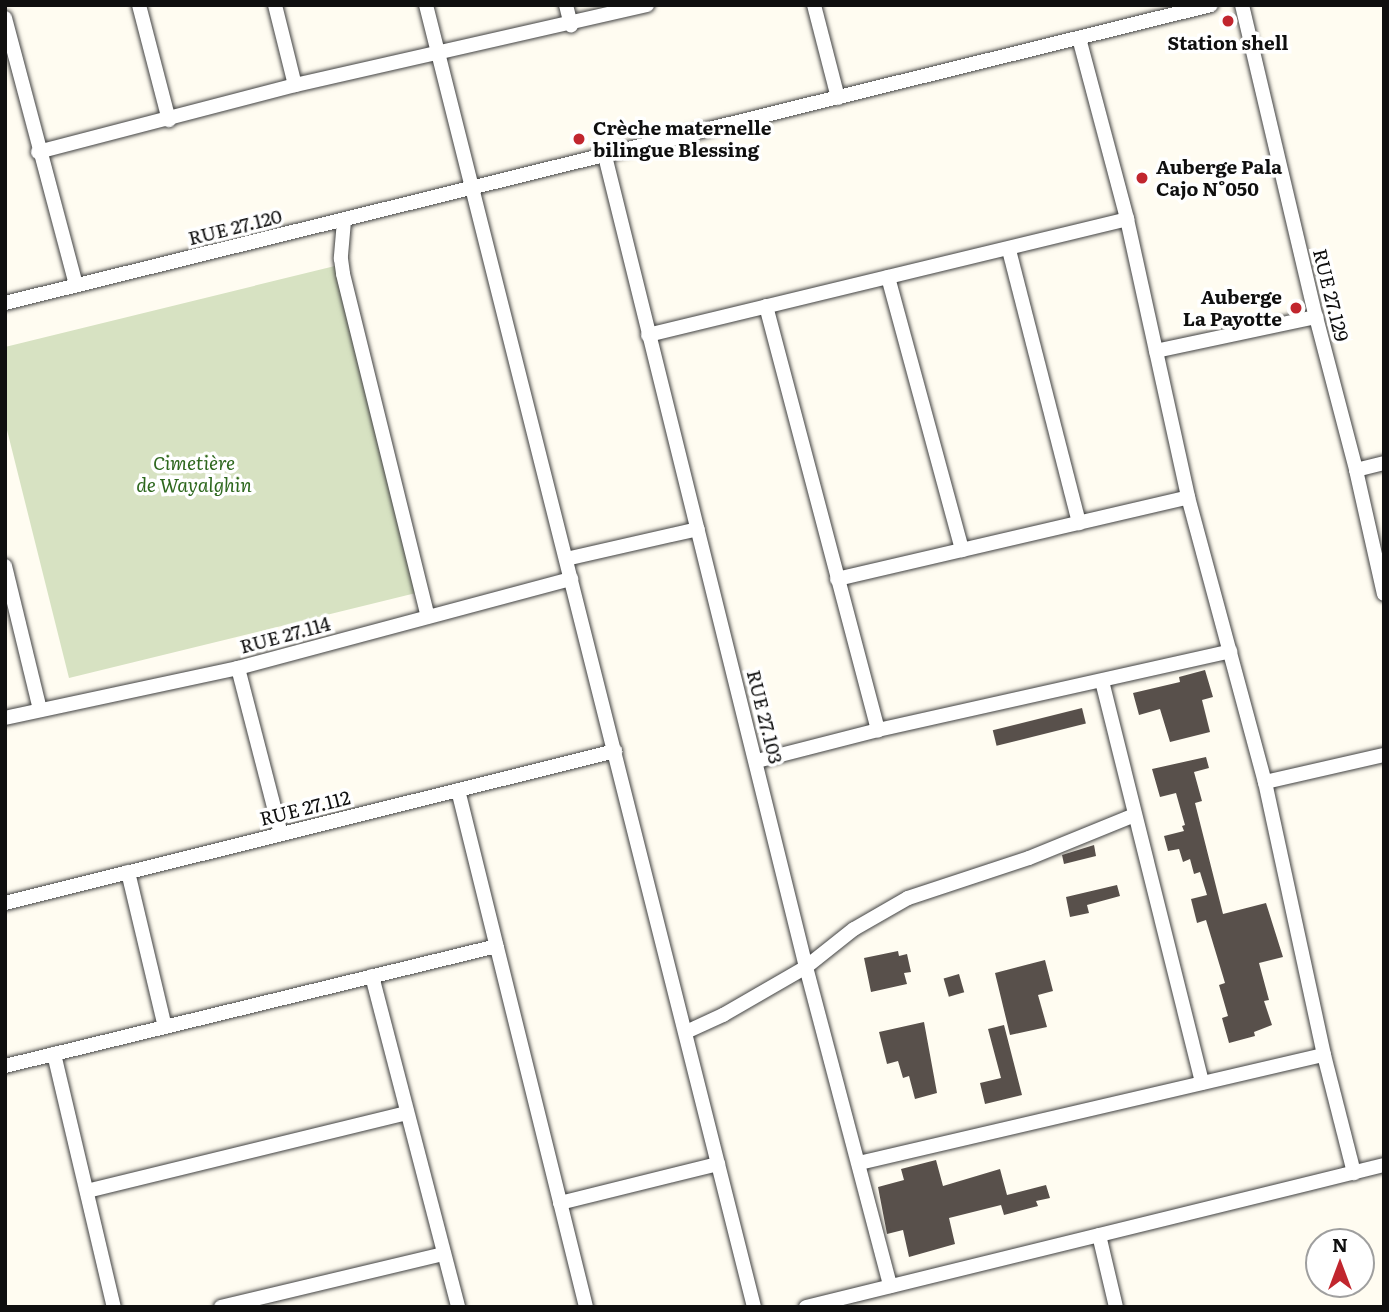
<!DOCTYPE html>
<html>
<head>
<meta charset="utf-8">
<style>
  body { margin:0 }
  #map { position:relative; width:1389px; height:1312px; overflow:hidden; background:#fffcf1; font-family:Literata,serif }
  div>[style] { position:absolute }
  .cemetery>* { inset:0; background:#d7e2c2 }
  .building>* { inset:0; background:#58504b; transform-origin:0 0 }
  .roads { filter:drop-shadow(0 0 2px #424242) drop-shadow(0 0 2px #424242) }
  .minor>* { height:14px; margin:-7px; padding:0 7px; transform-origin:7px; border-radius:7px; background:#fff }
  .dots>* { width:19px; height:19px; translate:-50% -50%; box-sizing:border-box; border:4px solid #fff; border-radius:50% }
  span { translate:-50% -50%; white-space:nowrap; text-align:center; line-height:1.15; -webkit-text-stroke:7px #fff; paint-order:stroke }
  .poi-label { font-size:19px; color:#0f0f0f; font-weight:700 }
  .left { translate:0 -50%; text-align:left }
  .right { translate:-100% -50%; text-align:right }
  .street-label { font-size:19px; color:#0f0f0f }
  .park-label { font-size:19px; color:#2e681e; font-style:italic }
  .frame { position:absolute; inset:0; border:7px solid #0f0f0f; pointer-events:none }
  .north { position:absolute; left:1305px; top:1228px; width:70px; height:70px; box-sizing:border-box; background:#fff; border:2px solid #9f9f9f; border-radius:50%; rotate:0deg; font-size:19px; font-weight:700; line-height:28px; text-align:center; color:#0f0f0f }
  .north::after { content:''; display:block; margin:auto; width:24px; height:32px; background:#c1262e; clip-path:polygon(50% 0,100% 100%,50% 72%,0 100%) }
</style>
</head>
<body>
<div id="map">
  <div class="cemetery">
    <div style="clip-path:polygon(339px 265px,420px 592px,69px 678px,5px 422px,5px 347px)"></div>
  </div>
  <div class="building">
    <div style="clip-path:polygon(1205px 670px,1213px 697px,1202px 700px,1210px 732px,1170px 742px,1160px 709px,1139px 715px,1133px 693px,1180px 682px,1179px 677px)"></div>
    <div style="left:1082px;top:708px;width:16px;height:92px;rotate:76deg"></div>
    <div style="clip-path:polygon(1206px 757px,1209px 768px,1194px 772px,1202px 801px,1195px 803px,1223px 914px,1266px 903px,1283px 957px,1259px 963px,1269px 1000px,1264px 1001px,1272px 1025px,1254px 1032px,1255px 1036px,1229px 1043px,1222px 1018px,1228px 1016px,1219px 985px,1225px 983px,1206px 920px,1197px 923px,1191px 899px,1207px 895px,1200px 872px,1194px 874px,1190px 859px,1183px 862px,1179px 849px,1168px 851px,1164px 836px,1184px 831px,1182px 826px,1185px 825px,1176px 793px,1160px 797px,1152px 769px)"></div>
    <div style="clip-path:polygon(1094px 845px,1096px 856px,1064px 864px,1062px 855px)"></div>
    <div style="clip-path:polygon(1117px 885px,1120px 896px,1087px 905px,1089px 913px,1070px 917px,1066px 897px)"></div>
    <div style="clip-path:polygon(898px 951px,899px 956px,907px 954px,911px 972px,904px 973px,907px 984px,871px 992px,864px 958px)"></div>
    <div style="clip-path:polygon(1045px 960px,1053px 991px,1038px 995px,1047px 1027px,1010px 1035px,995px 973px)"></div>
    <div style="left:959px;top:974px;width:19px;height:16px;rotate:74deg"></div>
    <div style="clip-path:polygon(924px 1022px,937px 1093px,915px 1099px,909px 1076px,903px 1078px,898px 1061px,887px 1064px,879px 1032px)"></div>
    <div style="clip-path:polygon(1004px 1025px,1022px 1095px,985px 1104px,980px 1083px,1001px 1078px,988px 1029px)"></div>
    <div style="clip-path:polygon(936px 1160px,943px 1186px,1000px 1169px,1007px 1195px,1046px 1185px,1050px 1198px,1036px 1201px,1038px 1206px,1004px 1215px,1001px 1205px,949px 1218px,955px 1244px,909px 1257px,903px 1230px,887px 1234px,878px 1187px,904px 1180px,901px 1169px)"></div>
  </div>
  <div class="roads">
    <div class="minor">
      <div style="left:139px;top:5px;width:119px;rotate:75.4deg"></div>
      <div style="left:275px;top:5px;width:82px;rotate:76deg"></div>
      <div style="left:426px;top:5px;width:1343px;rotate:75.86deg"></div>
      <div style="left:566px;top:5px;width:21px;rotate:76deg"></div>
      <div style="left:814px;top:5px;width:96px;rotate:75.5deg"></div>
      <div style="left:1242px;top:5px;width:321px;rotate:76.7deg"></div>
      <div style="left:1316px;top:317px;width:158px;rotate:75.3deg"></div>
      <div style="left:1356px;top:470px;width:127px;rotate:77.3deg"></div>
      <div style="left:5px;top:18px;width:276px;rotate:75.1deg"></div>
      <div style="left:1079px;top:38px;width:187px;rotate:75.1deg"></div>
      <div style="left:1127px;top:219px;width:285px;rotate:77.6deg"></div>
      <div style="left:1188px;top:497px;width:295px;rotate:74.9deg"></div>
      <div style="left:1265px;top:782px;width:279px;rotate:77.8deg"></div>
      <div style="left:1324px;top:1055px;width:122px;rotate:75.7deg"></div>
      <div style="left:38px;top:152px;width:266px;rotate:-14.6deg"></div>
      <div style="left:295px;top:85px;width:361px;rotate:-12.8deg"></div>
      <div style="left:605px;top:156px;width:836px;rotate:76.08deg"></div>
      <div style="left:806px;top:967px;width:330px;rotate:75.2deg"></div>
      <div style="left:344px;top:221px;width:38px;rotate:95deg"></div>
      <div style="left:341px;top:259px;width:15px;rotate:82deg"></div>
      <div style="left:343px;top:274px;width:353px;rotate:76.1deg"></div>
      <div style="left:1009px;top:250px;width:282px;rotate:75.6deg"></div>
      <div style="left:888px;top:277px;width:283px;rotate:74.8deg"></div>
      <div style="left:5px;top:303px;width:1242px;rotate:-13.88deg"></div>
      <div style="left:766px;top:306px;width:439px;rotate:75.2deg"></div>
      <div style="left:648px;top:335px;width:493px;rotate:-13.6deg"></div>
      <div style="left:1156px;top:351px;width:164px;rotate:-12deg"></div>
      <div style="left:1356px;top:470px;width:29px;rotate:-14deg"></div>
      <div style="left:566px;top:559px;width:135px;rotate:-12.8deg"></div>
      <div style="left:5px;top:566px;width:148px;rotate:76.3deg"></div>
      <div style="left:837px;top:579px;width:360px;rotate:-13.1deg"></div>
      <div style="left:238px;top:668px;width:171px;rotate:75.5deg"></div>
      <div style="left:1102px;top:681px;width:414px;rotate:76deg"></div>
      <div style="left:5px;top:718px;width:238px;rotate:-12.1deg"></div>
      <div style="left:238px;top:668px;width:345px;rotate:-15deg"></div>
      <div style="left:757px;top:761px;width:125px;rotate:-14.4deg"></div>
      <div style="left:878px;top:730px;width:361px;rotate:-12.6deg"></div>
      <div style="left:1265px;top:782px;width:122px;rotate:-12.8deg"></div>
      <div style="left:458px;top:790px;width:533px;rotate:76.09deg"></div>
      <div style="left:128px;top:872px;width:159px;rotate:76.6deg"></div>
      <div style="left:5px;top:903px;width:629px;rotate:-13.99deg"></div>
      <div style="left:372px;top:976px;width:342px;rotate:75.4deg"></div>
      <div style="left:686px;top:1032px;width:41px;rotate:-24.7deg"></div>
      <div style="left:723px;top:1015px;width:96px;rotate:-30deg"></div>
      <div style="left:806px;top:967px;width:61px;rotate:-38.4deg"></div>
      <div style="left:854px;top:929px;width:62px;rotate:-29.9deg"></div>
      <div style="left:908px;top:898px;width:127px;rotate:-18.3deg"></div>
      <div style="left:1029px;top:858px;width:114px;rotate:-22.1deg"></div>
      <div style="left:54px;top:1054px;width:260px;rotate:76.7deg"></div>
      <div style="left:5px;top:1066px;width:506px;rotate:-13.71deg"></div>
      <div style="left:859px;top:1163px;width:477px;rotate:-13.1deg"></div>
      <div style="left:87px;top:1191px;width:329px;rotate:-13.7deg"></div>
      <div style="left:560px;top:1203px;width:163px;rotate:-13.9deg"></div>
      <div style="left:1099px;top:1235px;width:74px;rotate:76.7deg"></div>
      <div style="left:221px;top:1307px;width:229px;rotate:-13.4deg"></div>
      <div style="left:806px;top:1307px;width:595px;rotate:-13.8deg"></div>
    </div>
  </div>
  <div class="dots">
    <div style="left:1228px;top:21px;background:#c1262e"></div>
    <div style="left:579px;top:139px;background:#c1262e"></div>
    <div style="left:1142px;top:178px;background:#c1262e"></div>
    <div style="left:1296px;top:308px;background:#c1262e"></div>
  </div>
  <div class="poi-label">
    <span style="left:1228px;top:43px">Station shell</span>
    <span class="left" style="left:593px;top:139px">Crèche maternelle<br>bilingue Blessing</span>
    <span class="left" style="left:1156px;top:178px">Auberge Pala<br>Cajo N°050</span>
    <span class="right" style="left:1282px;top:308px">Auberge<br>La Payotte</span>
  </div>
  <div class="street-label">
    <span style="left:235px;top:227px;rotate:-14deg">RUE 27.120</span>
    <span style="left:1331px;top:295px;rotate:76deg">RUE 27.129</span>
    <span style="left:285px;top:635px;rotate:-15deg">RUE 27.114</span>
    <span style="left:765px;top:717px;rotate:76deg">RUE 27.103</span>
    <span style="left:305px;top:808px;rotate:-14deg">RUE 27.112</span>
  </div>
  <div class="park-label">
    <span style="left:194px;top:474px">Cimetière<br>de Wayalghin</span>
  </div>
  <div class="frame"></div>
  <div class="north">N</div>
</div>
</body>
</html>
